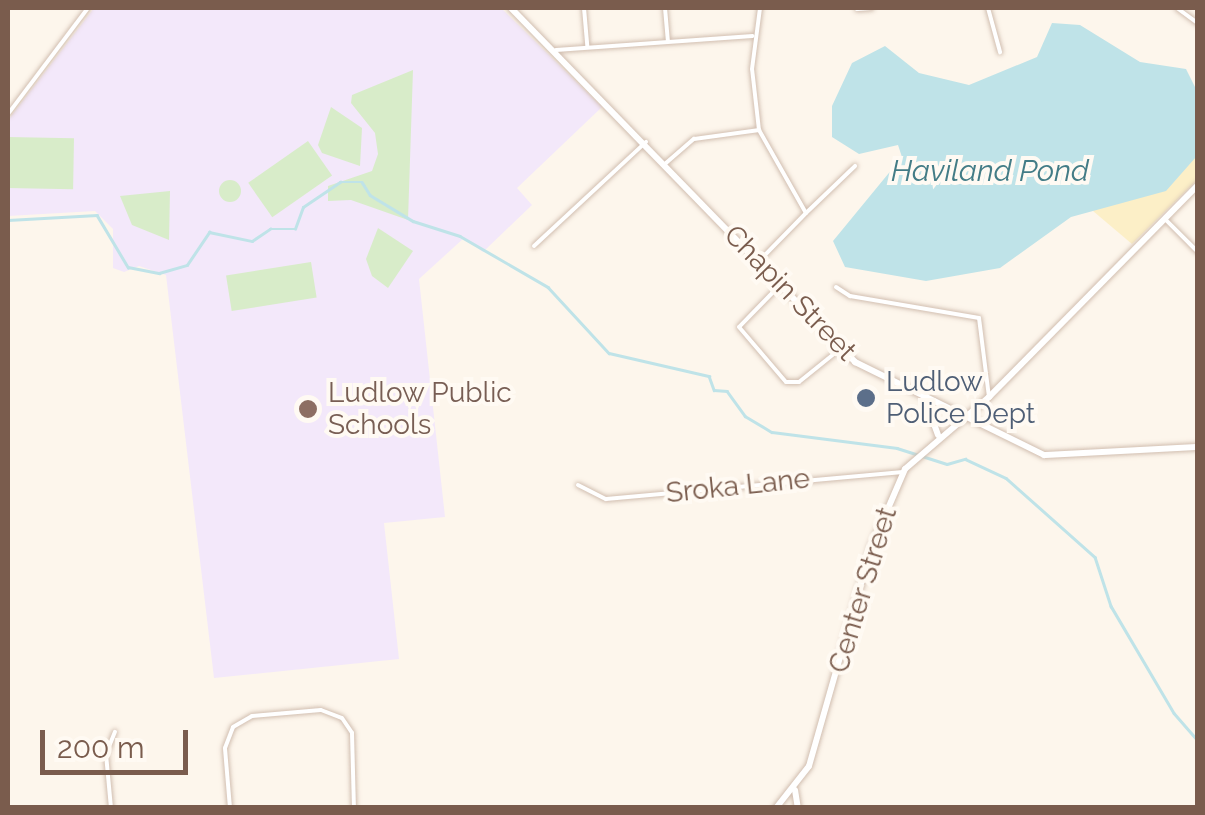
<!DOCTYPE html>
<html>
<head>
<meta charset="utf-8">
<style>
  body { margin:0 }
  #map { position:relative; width:1205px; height:815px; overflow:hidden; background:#fdf6ec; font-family:Raleway,sans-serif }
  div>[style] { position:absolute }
  .education>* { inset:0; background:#f3e8fa }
  .green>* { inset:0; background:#d8ecc9; transform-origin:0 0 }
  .round { border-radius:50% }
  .sand>* { inset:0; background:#fcefc7 }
  .water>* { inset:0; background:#bfe3e8 }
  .stream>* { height:2.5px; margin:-1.25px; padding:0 1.25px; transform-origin:1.25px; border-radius:1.25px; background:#bfe3e8 }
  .roads { filter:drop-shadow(0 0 2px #d1beb0) drop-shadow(0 0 2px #d1beb0) }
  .minor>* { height:4px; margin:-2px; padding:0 2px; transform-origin:2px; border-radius:2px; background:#fff }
  .secondary>* { height:6px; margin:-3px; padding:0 3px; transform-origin:3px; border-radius:3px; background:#fff }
  .dots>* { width:28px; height:28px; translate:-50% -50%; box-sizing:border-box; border:5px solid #fffaf3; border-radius:50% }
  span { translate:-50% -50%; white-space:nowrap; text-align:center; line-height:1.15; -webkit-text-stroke:8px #fffaf3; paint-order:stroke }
  .street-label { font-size:28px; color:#7a5c4d }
  .service-label { font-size:28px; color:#4e5e75 }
  .left { translate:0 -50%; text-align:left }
  .education-label { font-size:28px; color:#785e54 }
  .water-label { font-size:30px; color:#437c86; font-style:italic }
  .frame { position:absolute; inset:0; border:10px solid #7a5c4d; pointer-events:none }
  .scale { position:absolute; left:40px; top:730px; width:148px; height:45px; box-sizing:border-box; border:5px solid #7a5c4d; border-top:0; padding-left:12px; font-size:30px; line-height:35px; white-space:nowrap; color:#7a5c4d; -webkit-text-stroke:8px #fffaf3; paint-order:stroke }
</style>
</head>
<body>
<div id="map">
  <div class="education">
    <div style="clip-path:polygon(94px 8px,501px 8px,602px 107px,517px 188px,532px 205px,483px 252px,464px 238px,419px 279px,445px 517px,384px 523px,399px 659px,214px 678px,166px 275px,139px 266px,124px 272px,113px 268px,113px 229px,95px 211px,8px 216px,8px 120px)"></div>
  </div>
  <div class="green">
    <div style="clip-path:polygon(413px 70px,408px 220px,351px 200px,328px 201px,328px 186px,372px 171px,378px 154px,375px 133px,351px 103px,352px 95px)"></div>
    <div style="clip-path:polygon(331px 107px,362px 128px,360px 166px,322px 153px,318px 145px)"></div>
    <div style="left:8px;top:137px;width:66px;height:51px;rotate:1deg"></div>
    <div style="left:308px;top:141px;width:42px;height:73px;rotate:55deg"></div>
    <div class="round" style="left:219px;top:180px;width:22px;height:22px"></div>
    <div style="clip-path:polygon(170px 191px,169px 240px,132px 225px,120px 196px)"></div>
    <div style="clip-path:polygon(378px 228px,413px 251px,388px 288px,372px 276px,366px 259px)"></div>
    <div style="left:311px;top:262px;width:36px;height:86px;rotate:81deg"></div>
  </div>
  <div class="sand">
    <div style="clip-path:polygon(1197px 109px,1197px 180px,1132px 244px,1093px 211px)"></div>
  </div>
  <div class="water">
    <div style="clip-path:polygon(1052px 23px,1080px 25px,1140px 62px,1186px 69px,1197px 91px,1196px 157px,1166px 191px,1071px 217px,1000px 268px,926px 281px,845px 267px,833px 241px,902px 157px,898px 145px,859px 154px,832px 137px,832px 106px,852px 63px,885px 46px,919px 73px,969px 85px,1037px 57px)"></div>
  </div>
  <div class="stream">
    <div style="left:8px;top:220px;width:89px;rotate:-3.2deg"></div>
    <div style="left:97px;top:215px;width:61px;rotate:59.2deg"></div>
    <div style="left:128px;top:267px;width:32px;rotate:11deg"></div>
    <div style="left:159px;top:273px;width:29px;rotate:-16deg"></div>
    <div style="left:187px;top:265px;width:40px;rotate:-56deg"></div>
    <div style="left:209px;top:232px;width:44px;rotate:11.8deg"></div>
    <div style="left:252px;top:241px;width:22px;rotate:-34deg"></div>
    <div style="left:270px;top:229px;width:25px"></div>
    <div style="left:295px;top:229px;width:23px;rotate:-70deg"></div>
    <div style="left:303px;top:207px;width:45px;rotate:-34deg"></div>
    <div style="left:340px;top:182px;width:22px"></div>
    <div style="left:362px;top:182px;width:15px;rotate:58deg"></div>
    <div style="left:370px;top:195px;width:50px;rotate:31.2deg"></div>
    <div style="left:413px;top:221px;width:49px;rotate:17.7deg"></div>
    <div style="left:460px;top:236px;width:102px;rotate:30.1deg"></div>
    <div style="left:548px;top:287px;width:90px;rotate:47.3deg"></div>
    <div style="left:609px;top:353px;width:103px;rotate:13deg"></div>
    <div style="left:709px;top:376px;width:15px;rotate:70deg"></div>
    <div style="left:714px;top:390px;width:13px;rotate:4deg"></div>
    <div style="left:727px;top:391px;width:31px;rotate:54deg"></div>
    <div style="left:745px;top:416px;width:31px;rotate:31deg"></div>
    <div style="left:772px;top:432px;width:126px;rotate:7.3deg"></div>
    <div style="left:897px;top:448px;width:52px;rotate:17.7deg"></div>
    <div style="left:947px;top:464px;width:19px;rotate:-16deg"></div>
    <div style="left:965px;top:459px;width:45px;rotate:24.9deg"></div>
    <div style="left:1006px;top:478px;width:119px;rotate:41.6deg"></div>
    <div style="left:1095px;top:557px;width:52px;rotate:71.9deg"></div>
    <div style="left:1111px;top:606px;width:124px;rotate:59.5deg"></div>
    <div style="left:1174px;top:713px;width:37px;rotate:49deg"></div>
  </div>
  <div class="roads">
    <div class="minor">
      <div style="left:584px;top:8px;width:38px;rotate:85deg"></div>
      <div style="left:665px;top:8px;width:33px;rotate:85deg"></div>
      <div style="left:988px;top:8px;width:46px;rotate:74.7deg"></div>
      <div style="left:1177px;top:8px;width:26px;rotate:36deg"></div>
      <div style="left:857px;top:9px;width:15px;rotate:-4deg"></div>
      <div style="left:556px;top:50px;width:197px;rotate:-4.1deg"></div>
      <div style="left:8px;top:114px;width:133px;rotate:-53deg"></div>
      <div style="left:759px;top:130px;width:61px;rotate:-96.5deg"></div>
      <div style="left:752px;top:69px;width:62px;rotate:-82.5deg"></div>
      <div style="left:666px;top:163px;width:37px;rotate:-41deg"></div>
      <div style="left:694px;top:139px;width:66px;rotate:-7.9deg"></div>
      <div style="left:759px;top:130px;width:95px;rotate:60.5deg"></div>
      <div style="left:806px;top:213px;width:69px;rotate:134.4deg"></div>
      <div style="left:806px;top:213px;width:68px;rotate:-43.8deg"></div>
      <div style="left:1166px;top:220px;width:45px;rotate:45deg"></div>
      <div style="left:534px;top:246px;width:153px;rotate:-42.9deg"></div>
      <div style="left:779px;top:286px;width:57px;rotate:134.3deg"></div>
      <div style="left:739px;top:327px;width:72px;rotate:49.5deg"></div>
      <div style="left:786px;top:382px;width:13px"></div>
      <div style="left:799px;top:382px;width:53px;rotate:-38.8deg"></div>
      <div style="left:836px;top:287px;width:17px;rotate:33deg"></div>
      <div style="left:850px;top:296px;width:131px;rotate:9.7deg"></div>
      <div style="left:979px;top:318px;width:80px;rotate:82.8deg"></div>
      <div style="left:578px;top:485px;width:31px;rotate:27deg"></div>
      <div style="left:606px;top:499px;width:298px;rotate:-5.2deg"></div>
      <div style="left:111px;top:808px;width:54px;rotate:-95.3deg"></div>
      <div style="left:106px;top:754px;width:24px;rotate:-68deg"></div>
      <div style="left:230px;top:808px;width:60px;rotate:-94.8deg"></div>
      <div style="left:225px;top:748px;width:22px;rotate:-69deg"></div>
      <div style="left:233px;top:727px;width:22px;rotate:-30deg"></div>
      <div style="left:252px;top:716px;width:69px;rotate:-5deg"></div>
      <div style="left:321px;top:710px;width:22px;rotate:21deg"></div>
      <div style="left:342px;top:718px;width:18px;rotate:56deg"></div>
      <div style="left:352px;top:733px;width:75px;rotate:88.5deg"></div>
    </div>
    <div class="secondary">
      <div style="left:511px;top:8px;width:494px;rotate:45.8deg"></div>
      <div style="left:855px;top:362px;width:211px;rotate:26.2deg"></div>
      <div style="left:1044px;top:455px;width:154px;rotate:-3deg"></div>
      <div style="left:926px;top:402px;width:35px;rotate:70deg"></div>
      <div style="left:795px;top:790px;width:18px;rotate:81deg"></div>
      <div style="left:776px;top:808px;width:53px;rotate:-51.8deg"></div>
      <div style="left:809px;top:766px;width:227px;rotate:-74.1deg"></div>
      <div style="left:871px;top:548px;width:86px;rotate:-66.7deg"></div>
      <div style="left:905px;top:469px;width:111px;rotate:-40.6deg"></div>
      <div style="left:989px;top:397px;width:298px;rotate:-45.4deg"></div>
    </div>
  </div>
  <div class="dots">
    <div style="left:866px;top:398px;background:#5c6f8a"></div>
    <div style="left:308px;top:409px;background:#8d6e63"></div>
  </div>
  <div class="street-label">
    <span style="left:790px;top:293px;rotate:46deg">Chapin Street</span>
    <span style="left:738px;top:486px;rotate:-6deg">Sroka Lane</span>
    <span style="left:863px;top:590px;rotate:-73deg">Center Street</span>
  </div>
  <div class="service-label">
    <span class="left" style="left:886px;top:398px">Ludlow<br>Police Dept</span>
  </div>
  <div class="education-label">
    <span class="left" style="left:328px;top:409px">Ludlow Public<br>Schools</span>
  </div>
  <div class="water-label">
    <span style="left:990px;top:171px">Haviland Pond</span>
  </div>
  <div class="frame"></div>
  <div class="scale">200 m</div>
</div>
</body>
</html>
